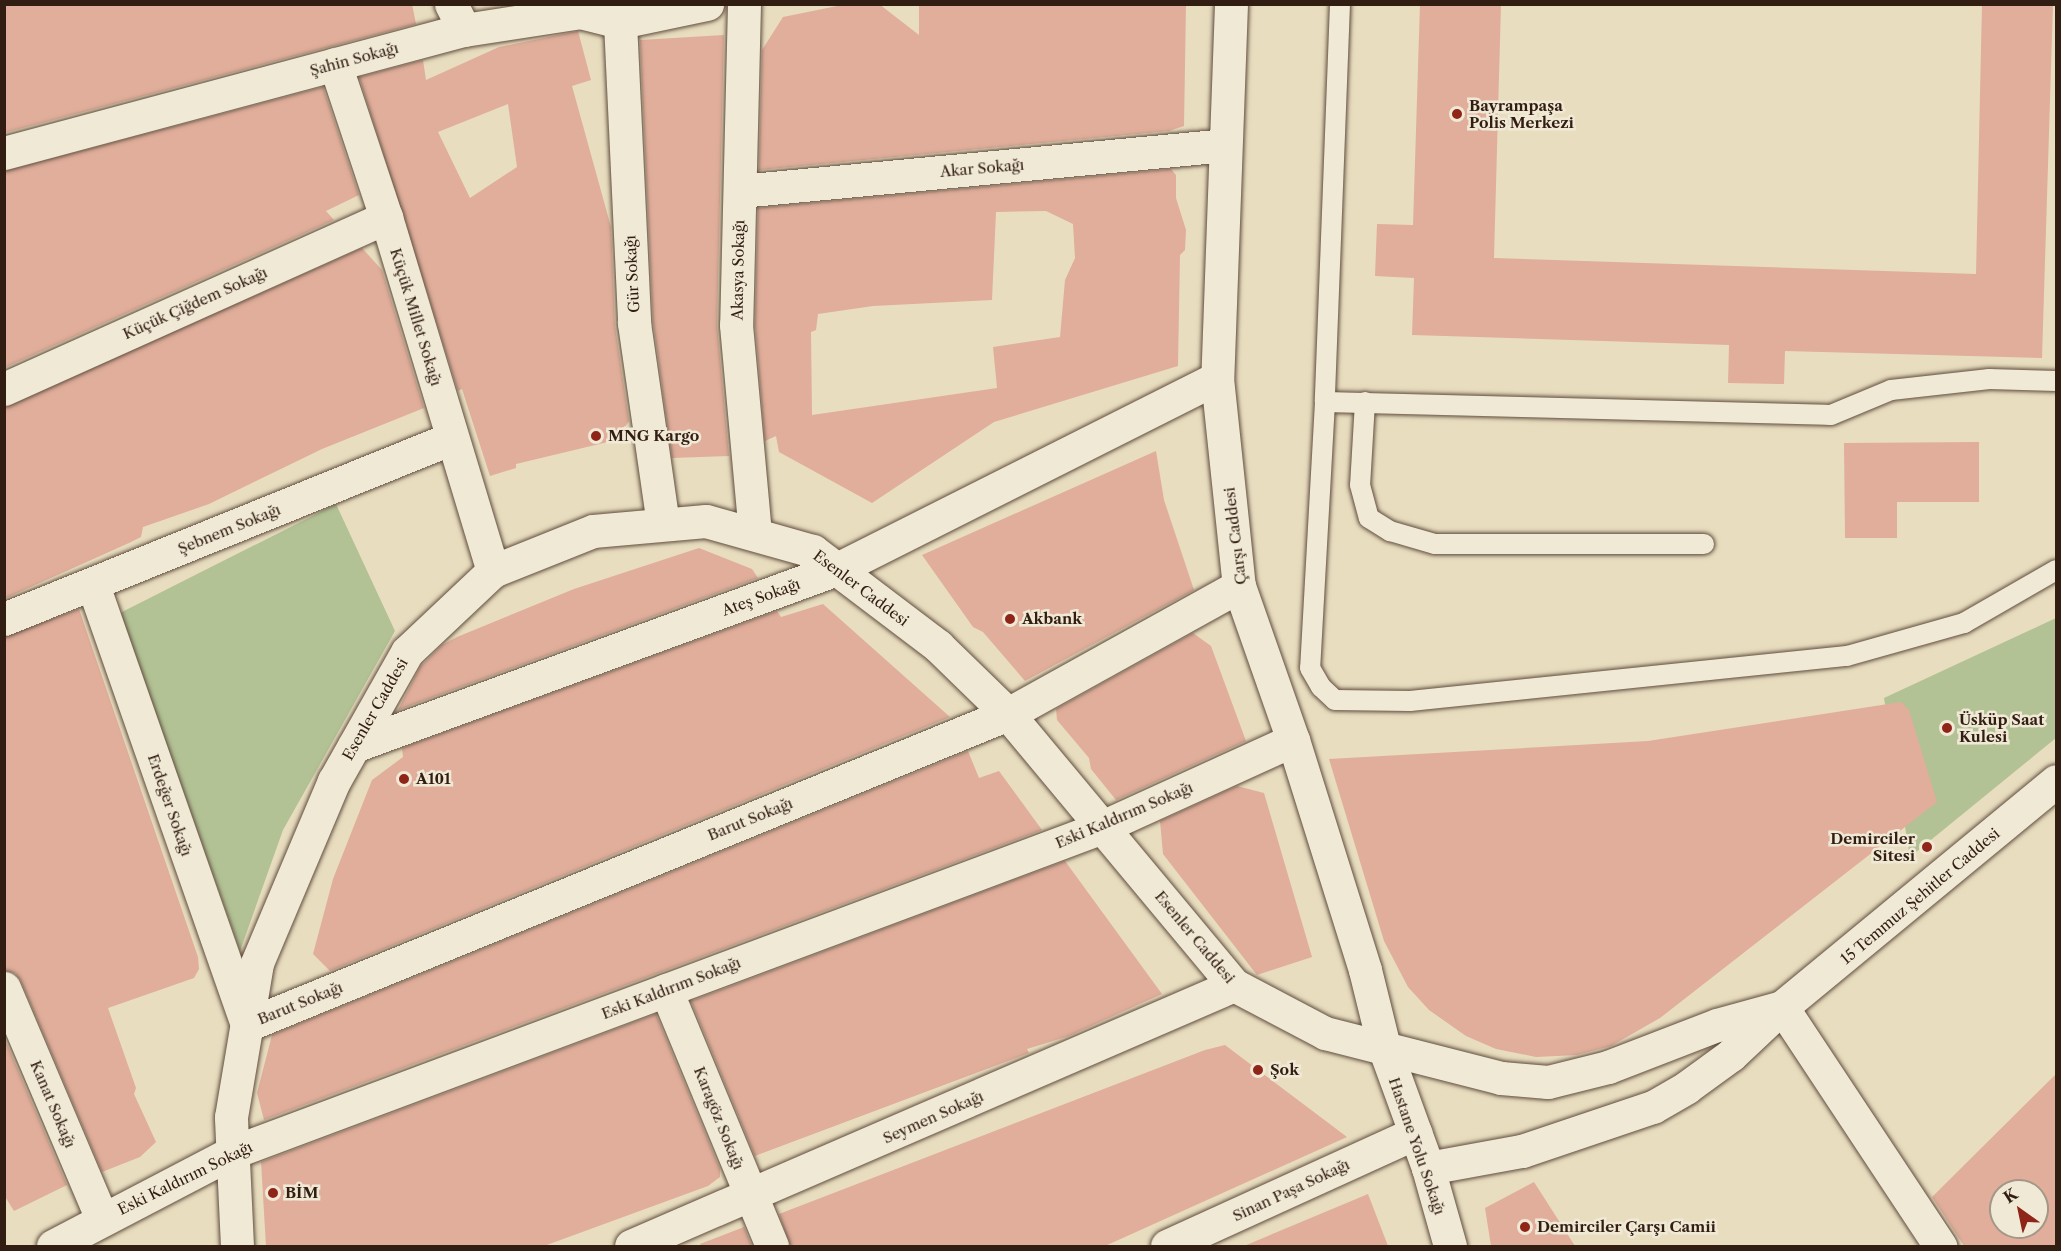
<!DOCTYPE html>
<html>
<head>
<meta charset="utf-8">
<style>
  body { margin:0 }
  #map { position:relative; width:2061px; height:1251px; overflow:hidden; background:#e8ddbf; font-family:"Libre Caslon Text",serif }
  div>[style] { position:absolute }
  .green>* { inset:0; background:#b2c295 }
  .building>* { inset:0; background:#e0ae9b }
  .roads { filter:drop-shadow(0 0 2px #604d3e) drop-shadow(0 0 2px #604d3e) }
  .service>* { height:20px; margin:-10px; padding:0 10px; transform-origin:10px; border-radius:10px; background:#f0e9d5 }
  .minor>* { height:33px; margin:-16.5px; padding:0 16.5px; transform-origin:16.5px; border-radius:16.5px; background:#f0e9d5 }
  .tertiary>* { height:33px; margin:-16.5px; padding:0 16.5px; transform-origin:16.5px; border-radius:16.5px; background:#f0e9d5 }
  .secondary>* { height:33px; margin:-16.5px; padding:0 16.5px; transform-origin:16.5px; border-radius:16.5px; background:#f0e9d5 }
  .dots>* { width:16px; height:16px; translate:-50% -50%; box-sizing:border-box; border:3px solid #f0e9d5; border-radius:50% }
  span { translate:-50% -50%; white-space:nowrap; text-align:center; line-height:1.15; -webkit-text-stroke:5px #f0e9d5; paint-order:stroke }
  .street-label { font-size:15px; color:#321d13 }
  .poi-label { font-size:15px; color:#321d13; font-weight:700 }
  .left { translate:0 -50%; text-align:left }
  .right { translate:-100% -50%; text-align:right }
  .frame { position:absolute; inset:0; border:6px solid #321d13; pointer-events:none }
  .north { position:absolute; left:1989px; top:1179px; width:60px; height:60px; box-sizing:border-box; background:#f0e9d5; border:2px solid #a49787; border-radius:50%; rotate:327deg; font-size:16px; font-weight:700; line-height:24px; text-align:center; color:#321d13 }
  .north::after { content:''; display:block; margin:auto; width:21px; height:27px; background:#8f2418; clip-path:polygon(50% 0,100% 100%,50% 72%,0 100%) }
</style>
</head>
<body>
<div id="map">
  <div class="green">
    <div style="clip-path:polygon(336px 504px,395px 631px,283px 830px,240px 951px,120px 613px)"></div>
    <div style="clip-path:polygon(2056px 618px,2056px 738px,1910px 857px,1884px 698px)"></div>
  </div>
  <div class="building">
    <div style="clip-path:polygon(4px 4px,412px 4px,416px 24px,4px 133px)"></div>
    <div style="clip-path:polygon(847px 4px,879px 4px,919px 35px,919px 4px,1186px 4px,1184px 126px,1169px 131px,759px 170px,762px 50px,783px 17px)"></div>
    <div style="clip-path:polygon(1420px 4px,1501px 4px,1494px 258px,1976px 274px,1982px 4px,2053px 4px,2042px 358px,1785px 351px,1784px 384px,1728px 383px,1729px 345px,1412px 335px,1414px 278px,1375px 276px,1377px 224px,1413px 225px)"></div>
    <div style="clip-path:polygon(evenodd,578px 31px,591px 80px,572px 86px,611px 227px,615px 326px,629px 421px,616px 440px,516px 464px,516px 468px,490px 476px,462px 389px,458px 391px,359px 77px,423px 60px,426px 80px,499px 47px,578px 31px,508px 104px,517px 167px,470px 198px,438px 132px,508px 104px)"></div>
    <div style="clip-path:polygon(724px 35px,717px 325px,729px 456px,672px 458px,653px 321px,640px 40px)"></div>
    <div style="clip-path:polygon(323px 87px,359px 195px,326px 211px,334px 220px,4px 368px,4px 171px)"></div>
    <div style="clip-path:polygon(evenodd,1171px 169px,1176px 175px,1176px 198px,1186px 230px,1185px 250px,1180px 255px,1178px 366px,994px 422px,872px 503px,779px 452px,776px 436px,765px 441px,755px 324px,758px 208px,1171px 169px,1046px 211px,1073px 224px,1075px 258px,1065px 280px,1060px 337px,993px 347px,997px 388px,812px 415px,811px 332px,816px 330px,818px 314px,873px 306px,992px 300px,996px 212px,1046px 211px)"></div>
    <div style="clip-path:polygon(362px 248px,382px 270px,424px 408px,322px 449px,209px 504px,143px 527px,141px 537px,129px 543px,4px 599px,4px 407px)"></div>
    <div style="clip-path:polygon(1979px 442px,1979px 502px,1897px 502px,1897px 538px,1845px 538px,1844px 443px)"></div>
    <div style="clip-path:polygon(1156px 451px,1164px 500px,1194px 590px,1025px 681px,983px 632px,973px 627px,922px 555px)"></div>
    <div style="clip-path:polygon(699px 548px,752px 569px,758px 578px,398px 710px,420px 667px,442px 645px,457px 637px,574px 589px)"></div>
    <div style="clip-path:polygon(823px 604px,950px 717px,330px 971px,313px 954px,333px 879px,372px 780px,403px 757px,402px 748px,777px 611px,781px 617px)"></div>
    <div style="clip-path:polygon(79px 609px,198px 957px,199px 969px,194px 978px,108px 1008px,136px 1088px,134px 1094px,156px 1142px,140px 1157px,102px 1172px,21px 981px,15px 973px,4px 970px,4px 637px)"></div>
    <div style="clip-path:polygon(1193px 633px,1211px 646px,1246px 741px,1116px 800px,1091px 769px,1089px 758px,1057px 720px,1056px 709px)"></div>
    <div style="clip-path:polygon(1901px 702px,1909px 710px,1937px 802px,1660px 1018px,1611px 1046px,1577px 1055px,1536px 1057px,1496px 1049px,1466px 1036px,1429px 1010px,1408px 987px,1384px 941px,1329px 759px,1648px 741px)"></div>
    <div style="clip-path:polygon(968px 751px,979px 778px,999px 771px,1042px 830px,264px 1120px,257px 1093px,272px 1035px)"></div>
    <div style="clip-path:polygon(1237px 786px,1264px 793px,1312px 957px,1257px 975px,1163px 854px,1160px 821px)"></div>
    <div style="clip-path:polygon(1065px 861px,1162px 994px,1069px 1036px,1027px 1049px,1029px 1053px,755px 1156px,691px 1001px)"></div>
    <div style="clip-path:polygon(656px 1014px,720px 1169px,720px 1177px,708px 1186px,544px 1246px,266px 1246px,261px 1162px)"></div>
    <div style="clip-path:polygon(4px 1037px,67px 1185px,14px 1211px,4px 1195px)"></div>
    <div style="clip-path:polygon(1225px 1045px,1347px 1137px,1105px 1246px,790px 1246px,779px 1214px,1205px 1050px)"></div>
    <div style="clip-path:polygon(evenodd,2056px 1074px,2056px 1246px,1964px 1246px,1932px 1197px,2056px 1074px,2001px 1191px,2037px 1191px,2037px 1227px,2001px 1227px,2001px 1191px)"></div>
    <div style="clip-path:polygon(1534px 1182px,1575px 1246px,1491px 1246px,1485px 1208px)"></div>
    <div style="clip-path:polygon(1368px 1194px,1388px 1246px,1244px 1246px)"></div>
    <div style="clip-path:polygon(744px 1227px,752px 1246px,701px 1246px,700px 1244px)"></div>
  </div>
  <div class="roads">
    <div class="service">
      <div style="left:1340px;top:4px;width:398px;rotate:92.2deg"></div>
      <div style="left:1325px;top:402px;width:266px;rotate:93.2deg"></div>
      <div style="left:1310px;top:668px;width:22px;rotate:60deg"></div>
      <div style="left:1321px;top:687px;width:19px;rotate:43deg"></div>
      <div style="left:1335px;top:700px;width:75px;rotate:0.8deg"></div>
      <div style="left:1410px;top:701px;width:439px;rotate:-5.9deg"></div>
      <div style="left:1847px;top:656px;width:122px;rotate:-15.8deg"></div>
      <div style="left:1964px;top:623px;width:106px;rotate:-29.9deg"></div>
      <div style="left:1325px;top:402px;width:506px;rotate:1.47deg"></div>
      <div style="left:1831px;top:415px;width:65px;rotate:-22.6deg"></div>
      <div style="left:1891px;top:390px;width:99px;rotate:-6.4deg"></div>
      <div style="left:1989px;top:379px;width:67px;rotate:1.7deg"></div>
      <div style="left:1365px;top:402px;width:83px;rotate:93.4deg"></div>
      <div style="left:1360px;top:485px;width:34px;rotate:75deg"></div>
      <div style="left:1369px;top:518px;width:25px;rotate:32deg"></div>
      <div style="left:1390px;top:531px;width:47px;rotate:16.1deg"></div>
      <div style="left:1435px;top:544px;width:269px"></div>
    </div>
    <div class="minor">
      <div style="left:451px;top:4px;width:29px;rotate:63deg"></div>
      <div style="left:744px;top:4px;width:321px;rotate:91.4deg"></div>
      <div style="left:736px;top:325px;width:210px;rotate:84.8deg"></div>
      <div style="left:620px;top:22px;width:301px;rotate:87.3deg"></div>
      <div style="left:634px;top:323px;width:203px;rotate:81.8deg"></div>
      <div style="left:335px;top:64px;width:161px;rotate:71.6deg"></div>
      <div style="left:386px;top:217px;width:370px;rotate:73.2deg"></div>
      <div style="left:4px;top:153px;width:476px;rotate:-15deg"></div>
      <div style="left:464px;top:30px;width:117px;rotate:-8.8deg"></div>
      <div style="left:580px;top:12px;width:41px;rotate:14deg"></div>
      <div style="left:620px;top:22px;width:89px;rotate:-11.7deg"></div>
      <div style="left:740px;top:191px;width:487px;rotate:-5.4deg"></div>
      <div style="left:4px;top:389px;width:419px;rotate:-24.2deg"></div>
      <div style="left:93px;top:585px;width:466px;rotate:70.7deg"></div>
      <div style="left:247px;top:1025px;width:822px;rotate:-22.23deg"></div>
      <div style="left:1008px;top:714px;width:264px;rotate:-29deg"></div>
      <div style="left:4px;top:619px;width:483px;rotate:-22deg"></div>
      <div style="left:354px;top:746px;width:514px;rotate:-20.13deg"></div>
      <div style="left:837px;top:569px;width:425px;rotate:-26.7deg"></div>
      <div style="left:4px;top:988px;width:251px;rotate:67deg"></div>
      <div style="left:666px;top:990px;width:277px;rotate:67.5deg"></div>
      <div style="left:1428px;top:1168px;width:96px;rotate:-10.3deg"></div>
      <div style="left:1522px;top:1151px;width:138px;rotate:-18.6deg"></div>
      <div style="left:1653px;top:1107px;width:39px;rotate:-30deg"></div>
      <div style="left:1687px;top:1087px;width:54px;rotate:-36deg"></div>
      <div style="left:1731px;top:1055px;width:70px;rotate:-43.3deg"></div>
      <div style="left:1782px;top:1007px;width:287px;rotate:56.5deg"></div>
      <div style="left:53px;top:1246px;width:203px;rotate:-27.6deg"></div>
      <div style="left:233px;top:1152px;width:926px;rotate:-20.49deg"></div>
      <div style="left:1100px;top:828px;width:212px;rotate:-24.5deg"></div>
      <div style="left:631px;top:1246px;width:657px;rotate:-23.4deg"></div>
      <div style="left:1167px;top:1246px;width:273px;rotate:-24.5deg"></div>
    </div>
    <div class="tertiary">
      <div style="left:1231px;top:4px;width:374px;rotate:92.1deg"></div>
      <div style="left:1217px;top:378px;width:209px;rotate:84deg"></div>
      <div style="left:1239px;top:586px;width:163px;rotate:70.7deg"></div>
      <div style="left:1293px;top:740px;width:241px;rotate:72.6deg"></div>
      <div style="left:1365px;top:970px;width:79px;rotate:76.1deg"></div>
      <div style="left:1384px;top:1047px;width:129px;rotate:70deg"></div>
      <div style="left:1428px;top:1168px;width:81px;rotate:74.2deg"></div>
    </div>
    <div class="secondary">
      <div style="left:237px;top:1246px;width:129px;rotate:-92.7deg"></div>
      <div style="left:231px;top:1117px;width:156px;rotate:-80.4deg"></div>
      <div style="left:257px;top:963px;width:198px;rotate:-67.1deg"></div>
      <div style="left:334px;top:781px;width:148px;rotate:-60.5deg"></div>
      <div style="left:407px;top:652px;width:118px;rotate:-43.3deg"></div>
      <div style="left:493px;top:571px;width:108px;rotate:-21.8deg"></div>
      <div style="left:593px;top:531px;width:113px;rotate:-5.1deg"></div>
      <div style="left:706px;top:521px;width:111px;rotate:15.7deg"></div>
      <div style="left:813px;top:551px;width:157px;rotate:37.2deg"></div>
      <div style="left:938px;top:646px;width:98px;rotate:44.2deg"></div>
      <div style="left:1008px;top:714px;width:353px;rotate:50.2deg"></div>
      <div style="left:1234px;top:985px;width:103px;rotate:27.8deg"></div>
      <div style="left:1325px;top:1033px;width:182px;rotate:14.3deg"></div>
      <div style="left:1501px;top:1078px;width:47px;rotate:4.9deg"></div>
      <div style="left:1548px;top:1082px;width:62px;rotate:-14deg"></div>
      <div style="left:1608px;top:1067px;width:117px;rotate:-21.1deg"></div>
      <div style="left:1717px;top:1025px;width:67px;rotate:-15.5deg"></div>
      <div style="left:1782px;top:1007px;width:355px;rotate:-39.5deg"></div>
    </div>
  </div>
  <div class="dots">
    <div style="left:1457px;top:114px;background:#8f2418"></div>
    <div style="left:596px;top:436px;background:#8f2418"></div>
    <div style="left:1010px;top:619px;background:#8f2418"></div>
    <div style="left:1947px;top:728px;background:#8f2418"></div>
    <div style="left:404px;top:779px;background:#8f2418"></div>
    <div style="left:1927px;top:847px;background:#8f2418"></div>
    <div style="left:1258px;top:1070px;background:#8f2418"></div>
    <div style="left:273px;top:1193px;background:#8f2418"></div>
    <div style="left:1525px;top:1227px;background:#8f2418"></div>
  </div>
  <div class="street-label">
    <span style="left:354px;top:59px;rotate:-15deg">Şahin Sokağı</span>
    <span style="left:982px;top:168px;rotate:-5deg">Akar Sokağı</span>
    <span style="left:738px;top:270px;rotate:-89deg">Akasya Sokağı</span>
    <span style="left:632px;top:274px;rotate:-93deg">Gür Sokağı</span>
    <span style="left:195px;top:303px;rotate:-24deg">Küçük Çiğdem Sokağı</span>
    <span style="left:416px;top:317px;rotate:73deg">Küçük Millet Sokağı</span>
    <span style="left:229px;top:529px;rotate:-22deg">Şebnem Sokağı</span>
    <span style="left:1235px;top:536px;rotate:-97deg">Çarşı Caddesi</span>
    <span style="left:861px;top:588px;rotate:37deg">Esenler Caddesi</span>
    <span style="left:761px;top:597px;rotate:-20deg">Ateş Sokağı</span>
    <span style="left:375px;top:709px;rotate:-60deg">Esenler Caddesi</span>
    <span style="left:170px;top:805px;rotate:71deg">Erdeğer Sokağı</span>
    <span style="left:1124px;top:815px;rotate:-23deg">Eski Kaldırım Sokağı</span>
    <span style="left:750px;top:819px;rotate:-22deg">Barut Sokağı</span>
    <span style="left:1920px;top:896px;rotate:-40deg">15 Temmuz Şehitler Caddesi</span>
    <span style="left:1195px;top:937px;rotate:50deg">Esenler Caddesi</span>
    <span style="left:671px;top:988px;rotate:-21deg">Eski Kaldırım Sokağı</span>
    <span style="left:300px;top:1003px;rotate:-22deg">Barut Sokağı</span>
    <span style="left:53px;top:1104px;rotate:67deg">Kanat Sokağı</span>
    <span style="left:933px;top:1117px;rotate:-24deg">Seymen Sokağı</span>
    <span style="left:719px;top:1118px;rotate:68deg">Karagöz Sokağı</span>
    <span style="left:1417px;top:1146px;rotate:71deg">Hastane Yolu Sokağı</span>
    <span style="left:185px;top:1178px;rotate:-26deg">Eski Kaldırım Sokağı</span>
    <span style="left:1291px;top:1190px;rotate:-25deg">Sinan Paşa Sokağı</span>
  </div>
  <div class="poi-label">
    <span class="left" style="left:1469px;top:114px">Bayrampaşa<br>Polis Merkezi</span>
    <span class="left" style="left:608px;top:436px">MNG Kargo</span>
    <span class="left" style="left:1022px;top:619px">Akbank</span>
    <span class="left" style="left:1959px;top:728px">Üsküp Saat<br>Kulesi</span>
    <span class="left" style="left:416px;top:779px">A101</span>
    <span class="right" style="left:1915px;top:847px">Demirciler<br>Sitesi</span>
    <span class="left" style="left:1270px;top:1070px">Şok</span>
    <span class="left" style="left:285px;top:1193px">BİM</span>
    <span class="left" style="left:1537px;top:1227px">Demirciler Çarşı Camii</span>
  </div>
  <div class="frame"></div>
  <div class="north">K</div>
</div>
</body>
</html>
